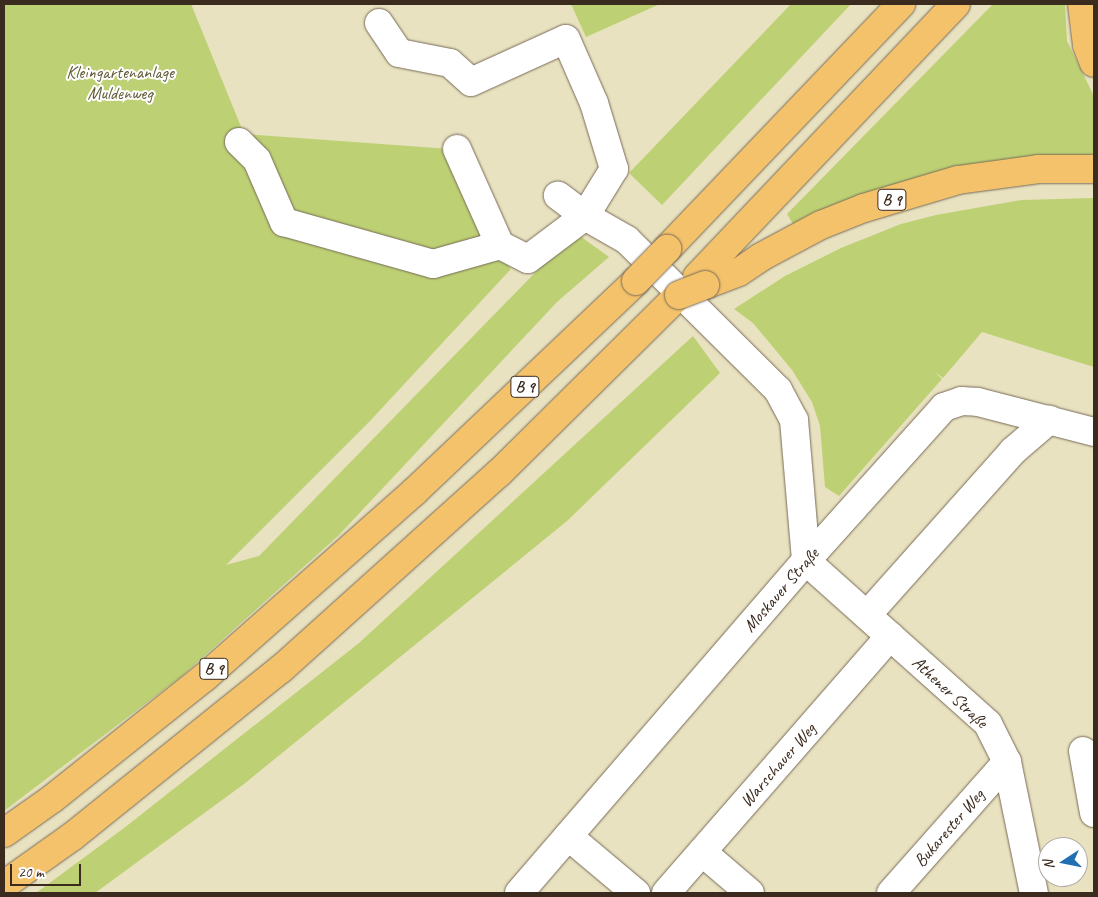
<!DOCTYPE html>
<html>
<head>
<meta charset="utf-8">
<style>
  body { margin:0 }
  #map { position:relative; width:1098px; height:897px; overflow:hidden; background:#e8e2c0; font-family:Caveat,sans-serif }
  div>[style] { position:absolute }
  .green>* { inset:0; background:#bdd174 }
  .roads { filter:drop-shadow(0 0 1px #786a57) drop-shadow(0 0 1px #786a57) }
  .minor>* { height:28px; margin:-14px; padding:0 14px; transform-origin:14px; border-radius:14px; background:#fff }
  .highway>* { height:28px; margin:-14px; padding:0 14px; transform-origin:14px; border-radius:14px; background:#f4c26a }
  .bridges { filter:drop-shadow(0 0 1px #786a57) drop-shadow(0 0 1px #786a57) }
  .highway-bridge>* { height:28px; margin:-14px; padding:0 14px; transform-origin:14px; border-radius:14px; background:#f4c26a }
  span { translate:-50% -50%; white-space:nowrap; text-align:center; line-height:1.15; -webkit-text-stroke:4px #fff; paint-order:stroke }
  .shield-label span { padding:1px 4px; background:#fff; border:1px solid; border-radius:4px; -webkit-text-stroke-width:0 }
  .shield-label { font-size:16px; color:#3b2a1e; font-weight:700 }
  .park-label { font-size:18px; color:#625c38 }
  .street-label { font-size:18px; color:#3b2a1e }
  .frame { position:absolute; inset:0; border:5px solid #3b2a1e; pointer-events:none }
  .north { position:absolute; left:1038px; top:837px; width:50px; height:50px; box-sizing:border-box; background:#fff; border:1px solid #b1aaa5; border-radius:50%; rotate:259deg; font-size:14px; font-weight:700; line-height:20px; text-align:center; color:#3b2a1e }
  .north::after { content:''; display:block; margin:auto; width:18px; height:22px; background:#1f6fb2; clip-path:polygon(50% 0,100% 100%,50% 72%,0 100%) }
  .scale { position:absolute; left:10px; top:864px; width:71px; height:22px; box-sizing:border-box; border:2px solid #3b2a1e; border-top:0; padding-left:6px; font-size:15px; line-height:18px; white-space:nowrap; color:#3b2a1e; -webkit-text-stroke:4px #fff; paint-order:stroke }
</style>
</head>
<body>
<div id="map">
  <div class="green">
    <div style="clip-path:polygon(4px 4px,191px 4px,244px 134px,450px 149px,487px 241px,511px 269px,370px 421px,226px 565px,259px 556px,561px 246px,580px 236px,609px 257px,557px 302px,339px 535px,182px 676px,4px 811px)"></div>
    <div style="clip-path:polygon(571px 4px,660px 4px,586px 37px)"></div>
    <div style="clip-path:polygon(791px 4px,851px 4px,662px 205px,629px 173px)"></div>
    <div style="clip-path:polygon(993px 4px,1065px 4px,1067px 41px,1094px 96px,1094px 155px,1049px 155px,953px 170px,793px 224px,787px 214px)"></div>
    <div style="clip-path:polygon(1094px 198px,1094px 367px,982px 332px,943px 378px,935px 372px,942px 379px,839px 496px,825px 487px,820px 426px,812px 402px,792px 370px,753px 323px,734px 309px,785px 276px,841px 248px,901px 224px,936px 215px,1021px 200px)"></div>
    <div style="clip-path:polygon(693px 336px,720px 373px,567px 521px,244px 784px,95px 893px,36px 893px,124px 828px,359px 643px)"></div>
  </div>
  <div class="roads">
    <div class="minor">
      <div style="left:379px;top:23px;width:36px;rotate:56deg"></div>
      <div style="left:399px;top:53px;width:52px;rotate:11.1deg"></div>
      <div style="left:450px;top:63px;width:28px;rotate:42deg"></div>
      <div style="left:471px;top:82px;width:104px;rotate:-24.4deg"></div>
      <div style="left:566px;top:39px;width:70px;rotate:66.4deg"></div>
      <div style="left:594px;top:103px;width:69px;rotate:73.1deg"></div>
      <div style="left:614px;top:169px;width:55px;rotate:121.7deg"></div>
      <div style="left:585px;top:216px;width:34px;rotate:-143deg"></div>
      <div style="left:239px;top:142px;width:25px;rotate:45deg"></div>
      <div style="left:257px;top:160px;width:68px;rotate:66.5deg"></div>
      <div style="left:284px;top:222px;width:155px;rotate:15.7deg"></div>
      <div style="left:433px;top:264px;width:70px;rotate:-15.8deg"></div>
      <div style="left:500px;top:245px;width:31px;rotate:27deg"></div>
      <div style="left:528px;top:259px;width:71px;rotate:-37deg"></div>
      <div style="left:585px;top:216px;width:48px;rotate:29.7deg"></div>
      <div style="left:627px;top:240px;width:213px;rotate:44.8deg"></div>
      <div style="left:778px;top:390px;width:34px;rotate:62deg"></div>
      <div style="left:794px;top:420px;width:142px;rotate:85.1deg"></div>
      <div style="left:457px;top:149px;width:105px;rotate:65.9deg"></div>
      <div style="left:806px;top:561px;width:244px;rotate:41.8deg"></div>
      <div style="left:988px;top:724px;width:42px;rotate:63.4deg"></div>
      <div style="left:1007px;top:762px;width:134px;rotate:78.4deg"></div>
      <div style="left:867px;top:615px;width:220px;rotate:-48.3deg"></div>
      <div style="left:1013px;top:451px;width:48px;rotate:-40.7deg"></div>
      <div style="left:1083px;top:751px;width:63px;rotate:79.9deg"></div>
      <div style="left:568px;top:836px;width:89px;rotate:40deg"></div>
      <div style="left:702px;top:852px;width:63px;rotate:40.5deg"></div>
      <div style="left:519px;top:893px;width:439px;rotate:-49.2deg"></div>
      <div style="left:806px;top:561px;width:207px;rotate:-48.1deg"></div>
      <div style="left:944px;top:407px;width:18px;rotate:-19deg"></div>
      <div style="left:961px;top:401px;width:17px;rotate:3deg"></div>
      <div style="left:978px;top:402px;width:120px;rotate:14.5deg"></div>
      <div style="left:666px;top:893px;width:341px;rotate:-48.9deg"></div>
      <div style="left:891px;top:893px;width:175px;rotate:-48.5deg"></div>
    </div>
    <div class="highway">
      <div style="left:1082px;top:4px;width:41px;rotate:83deg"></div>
      <div style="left:1087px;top:45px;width:19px;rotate:69deg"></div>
      <div style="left:667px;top:249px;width:339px;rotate:-46.3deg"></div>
      <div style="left:697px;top:277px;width:376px;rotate:-46.5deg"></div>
      <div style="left:705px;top:285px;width:36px;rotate:-21deg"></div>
      <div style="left:739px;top:272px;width:27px;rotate:-34deg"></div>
      <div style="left:761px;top:257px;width:68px;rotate:-28.1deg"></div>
      <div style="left:821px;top:225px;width:46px;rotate:-21.6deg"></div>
      <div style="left:864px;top:208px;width:98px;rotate:-16.6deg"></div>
      <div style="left:958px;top:180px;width:81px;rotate:-7.8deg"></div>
      <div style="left:1038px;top:169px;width:56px"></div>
      <div style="left:4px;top:833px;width:59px;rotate:-35.3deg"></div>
      <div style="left:52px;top:799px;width:196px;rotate:-38.6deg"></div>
      <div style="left:205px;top:677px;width:279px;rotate:-41.5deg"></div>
      <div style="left:414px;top:492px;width:306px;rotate:-43.5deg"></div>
      <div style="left:4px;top:885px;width:85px;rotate:-35.4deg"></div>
      <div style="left:73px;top:836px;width:267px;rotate:-38.8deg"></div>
      <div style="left:281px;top:669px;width:293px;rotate:-42deg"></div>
      <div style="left:499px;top:473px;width:253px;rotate:-44.7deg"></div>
    </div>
  </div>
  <div class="bridges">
    <div class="highway-bridge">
      <div style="left:636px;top:281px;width:45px;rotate:-45.9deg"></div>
      <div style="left:679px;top:295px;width:28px;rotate:-21deg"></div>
    </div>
  </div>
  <div class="shield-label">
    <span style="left:892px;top:200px">B 9</span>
    <span style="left:525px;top:387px">B 9</span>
    <span style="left:214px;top:669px">B 9</span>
  </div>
  <div class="park-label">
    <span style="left:120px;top:83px">Kleingartenanlage<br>Muldenweg</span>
  </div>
  <div class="street-label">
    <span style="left:781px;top:590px;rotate:-49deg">Moskauer Straße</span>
    <span style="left:950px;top:692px;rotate:43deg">Athener Straße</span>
    <span style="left:778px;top:765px;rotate:-49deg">Warschauer Weg</span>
    <span style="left:949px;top:828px;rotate:-49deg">Bukarester Weg</span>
  </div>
  <div class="frame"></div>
  <div class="north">N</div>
  <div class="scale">20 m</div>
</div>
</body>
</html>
